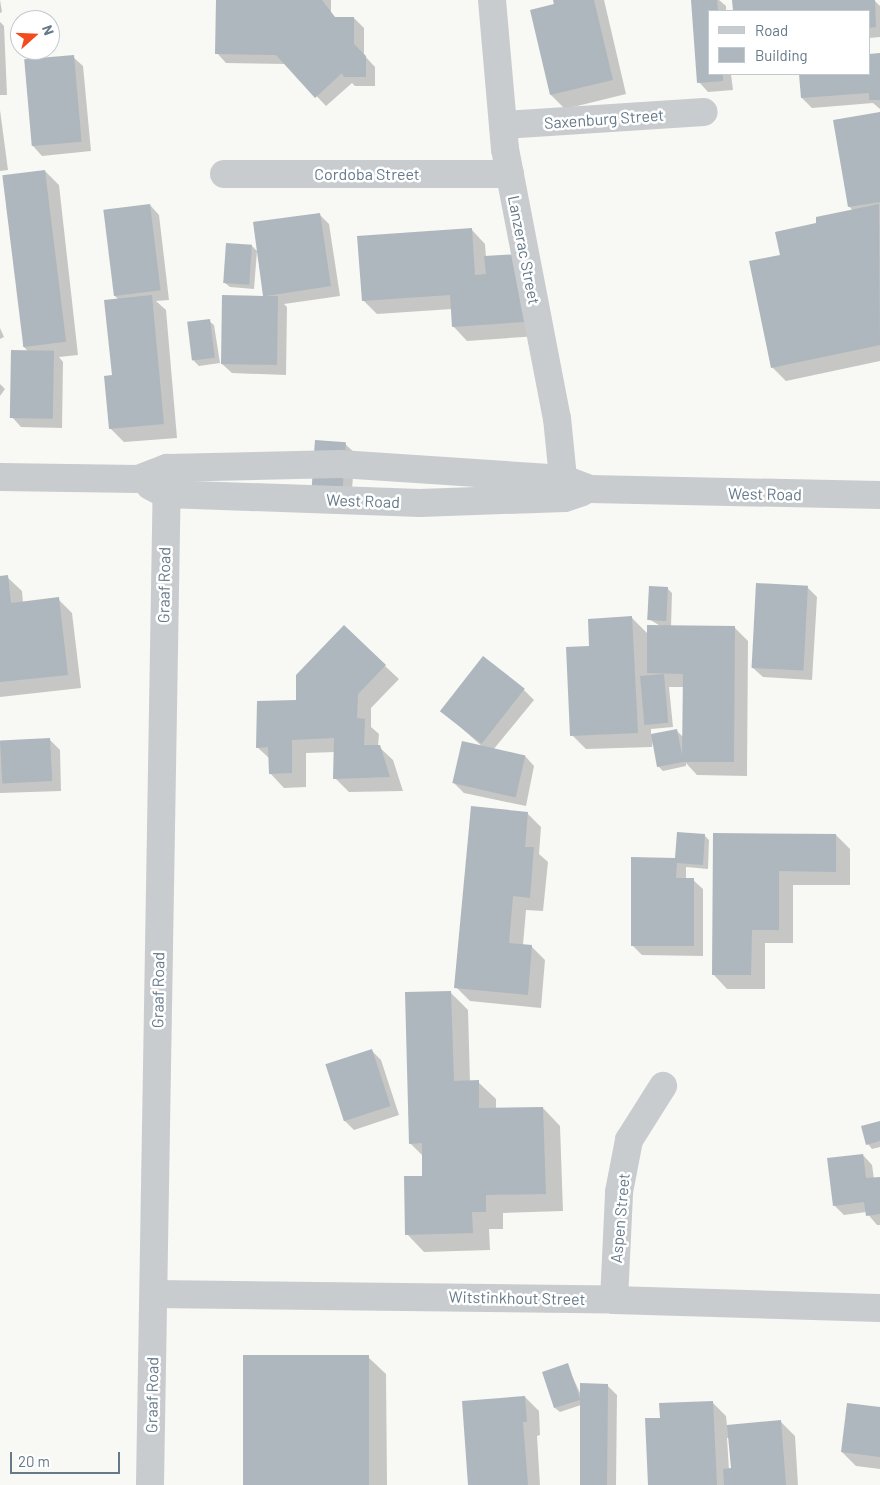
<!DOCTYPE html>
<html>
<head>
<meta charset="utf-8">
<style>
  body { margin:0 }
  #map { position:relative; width:880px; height:1485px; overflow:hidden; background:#f8f8f5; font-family:Barlow,sans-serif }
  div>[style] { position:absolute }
  .shadow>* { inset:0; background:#0003 }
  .building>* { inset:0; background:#aeb7bd; transform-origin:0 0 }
  .street>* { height:28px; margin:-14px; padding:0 14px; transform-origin:14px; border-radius:14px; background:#c8cccf }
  span { translate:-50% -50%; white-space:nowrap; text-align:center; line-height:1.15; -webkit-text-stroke:5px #fff; paint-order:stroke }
  .street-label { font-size:16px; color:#657989 }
  .legend { position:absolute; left:708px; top:10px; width:162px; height:65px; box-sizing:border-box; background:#fff; border:1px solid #c1c9d0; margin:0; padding:6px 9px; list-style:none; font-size:15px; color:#657989 }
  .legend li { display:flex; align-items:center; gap:10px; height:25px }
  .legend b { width:25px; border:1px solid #c1c9d0 }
  .north { position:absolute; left:10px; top:10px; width:50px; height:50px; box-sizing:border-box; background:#fff; border:1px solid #c1c9d0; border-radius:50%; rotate:70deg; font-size:14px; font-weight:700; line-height:20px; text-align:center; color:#657989 }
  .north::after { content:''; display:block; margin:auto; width:18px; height:22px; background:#f34b1b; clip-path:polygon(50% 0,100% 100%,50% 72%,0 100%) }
  .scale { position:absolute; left:10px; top:1452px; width:110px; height:22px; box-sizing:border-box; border:2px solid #657989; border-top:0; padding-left:6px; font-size:15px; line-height:18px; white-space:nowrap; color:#657989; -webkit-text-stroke:4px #fff; paint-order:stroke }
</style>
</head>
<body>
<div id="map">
  <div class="shadow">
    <div style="clip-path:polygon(0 0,2px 12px,0 13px)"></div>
    <div style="clip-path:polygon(233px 0,331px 0,331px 14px,335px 18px,354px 18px,364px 28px,364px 55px,375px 67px,375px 86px,355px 86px,352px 83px,326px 106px,286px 64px,226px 63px,217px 53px)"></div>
    <div style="clip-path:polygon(554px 0,604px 0,626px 94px,565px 109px,551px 95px)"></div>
    <div style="clip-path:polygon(692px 0,719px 0,726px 6px,726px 11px,709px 11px,709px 74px,731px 74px,733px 90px,708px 92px,699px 82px)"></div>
    <div style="clip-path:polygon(733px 0,874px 0,880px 6px,880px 37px,869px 38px,869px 11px,734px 11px)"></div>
    <div style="clip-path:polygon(0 22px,4px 26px,7px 95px,0 95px)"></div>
    <div style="clip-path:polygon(880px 54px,880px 109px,873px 103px,812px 108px,802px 98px,800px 74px,869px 74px,869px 55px)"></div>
    <div style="clip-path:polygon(73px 57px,83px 66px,91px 151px,42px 156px,33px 146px)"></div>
    <div style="clip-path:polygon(0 110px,8px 170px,0 171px)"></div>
    <div style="clip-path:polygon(880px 113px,880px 361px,786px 381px,772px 367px,781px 256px,818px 224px,853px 211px,849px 206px)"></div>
    <div style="clip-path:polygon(45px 171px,59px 185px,78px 355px,59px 357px,63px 362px,62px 428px,21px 427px,12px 417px,29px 352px,23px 346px)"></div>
    <div style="clip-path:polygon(150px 205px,159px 215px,169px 300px,156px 301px,166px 310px,177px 438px,124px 442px,110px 428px,119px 300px,114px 295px)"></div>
    <div style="clip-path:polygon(319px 214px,329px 224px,340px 296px,284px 304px,287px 307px,286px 375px,232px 373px,222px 364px)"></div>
    <div style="clip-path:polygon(471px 229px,485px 244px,486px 258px,538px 336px,467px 341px,453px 326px,452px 309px,377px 314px,363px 300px)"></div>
    <div style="clip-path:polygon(252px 246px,257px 251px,254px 289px,230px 287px,225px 283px)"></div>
    <div style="clip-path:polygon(209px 321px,214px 325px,220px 363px,199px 366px,194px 361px)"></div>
    <div style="clip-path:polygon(0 328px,4px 337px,0 339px)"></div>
    <div style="clip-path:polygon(0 384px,5px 389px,0 396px)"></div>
    <div style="clip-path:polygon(345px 444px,355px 453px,351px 501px,322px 498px)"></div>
    <div style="clip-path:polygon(7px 577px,22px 591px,23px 603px,58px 599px,72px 613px,81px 688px,0 697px,0 578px)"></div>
    <div style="clip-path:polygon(807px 587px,817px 597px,812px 680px,763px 677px,753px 668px)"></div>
    <div style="clip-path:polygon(evenodd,667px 588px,672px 593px,671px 627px,734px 627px,748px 641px,747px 776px,697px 775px,686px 763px,686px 766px,663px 771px,658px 766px,653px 740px,652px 747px,586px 749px,572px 735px,591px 647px,632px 618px,648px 634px,662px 627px,649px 619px,667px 588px,669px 687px,684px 687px,683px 737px,677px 731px,651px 735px,651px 729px,673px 727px,669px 687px)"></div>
    <div style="clip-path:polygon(385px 666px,399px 679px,371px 708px,371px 727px,379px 734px,378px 746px,393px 760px,403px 791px,349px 792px,335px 778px,335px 752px,306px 753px,306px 787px,284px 788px,270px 773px,270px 759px,257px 747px,297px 702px)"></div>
    <div style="clip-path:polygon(524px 690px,534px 700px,493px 750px,525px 756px,534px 766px,526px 806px,464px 793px,454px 783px,484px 748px,441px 710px)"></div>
    <div style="clip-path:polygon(50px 740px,60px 750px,61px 791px,0 793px,0 742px)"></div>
    <div style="clip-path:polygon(527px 813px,541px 827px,539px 854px,548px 862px,543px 911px,526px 910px,523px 945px,531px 946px,545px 960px,541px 1008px,470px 1001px,456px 987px)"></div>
    <div style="clip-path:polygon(704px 835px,709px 840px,708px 869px,686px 867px,686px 880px,693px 880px,703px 889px,703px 956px,642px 955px,632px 945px,678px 859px)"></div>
    <div style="clip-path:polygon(714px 835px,836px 835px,850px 849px,850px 885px,793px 885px,793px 943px,765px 943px,765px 989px,727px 989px,713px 974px)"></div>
    <div style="clip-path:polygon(451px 993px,468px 1010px,470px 1082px,478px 1082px,496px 1099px,496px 1109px,543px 1108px,560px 1126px,563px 1211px,503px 1213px,503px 1229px,489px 1229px,490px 1250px,424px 1252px,407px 1234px,424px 1177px,423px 1156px,410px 1143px)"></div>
    <div style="clip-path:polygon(371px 1050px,381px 1060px,399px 1115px,354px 1130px,344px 1120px)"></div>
    <div style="clip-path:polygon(880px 1122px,880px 1147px,872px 1149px,868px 1144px)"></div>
    <div style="clip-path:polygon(863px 1155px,872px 1165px,874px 1179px,880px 1178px,880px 1225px,877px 1225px,866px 1212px,844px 1215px,834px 1205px)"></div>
    <div style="clip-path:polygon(368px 1357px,386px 1374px,387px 1485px,245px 1485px)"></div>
    <div style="clip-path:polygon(567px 1365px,581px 1395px,607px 1385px,617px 1395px,616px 1485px,581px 1485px,581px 1405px,560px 1412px,555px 1408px,544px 1373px)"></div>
    <div style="clip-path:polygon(525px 1397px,539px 1411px,540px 1435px,537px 1436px,540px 1485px,469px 1485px)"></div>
    <div style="clip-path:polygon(evenodd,712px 1402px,726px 1416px,727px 1426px,781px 1422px,795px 1436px,798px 1485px,650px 1485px,661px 1419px,712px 1402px,727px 1438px,730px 1438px,732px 1470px,729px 1470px,727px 1438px)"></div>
    <div style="clip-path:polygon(880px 1408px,880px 1469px,856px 1466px,842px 1452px)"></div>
  </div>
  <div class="building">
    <div style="clip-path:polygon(216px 0,322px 0,335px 17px,354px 17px,354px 44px,366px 56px,366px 77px,344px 77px,342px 73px,315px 98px,276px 55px,215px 54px)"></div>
    <div style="clip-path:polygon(553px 0,594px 0,613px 80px,550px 95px,530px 10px,554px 4px)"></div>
    <div style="clip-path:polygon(691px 0,717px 0,718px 11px,709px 11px,709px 74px,723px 74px,723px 81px,697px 83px)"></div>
    <div style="clip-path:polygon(732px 0,875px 0,876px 27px,869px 28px,869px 11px,733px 11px)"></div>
    <div style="clip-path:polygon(880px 53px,880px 100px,869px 100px,869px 93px,801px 98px,799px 74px,869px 74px,869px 54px)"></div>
    <div style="left:74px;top:55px;width:87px;height:50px;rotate:85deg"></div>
    <div style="clip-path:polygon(880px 112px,880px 202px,848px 207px,833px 120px)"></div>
    <div style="left:45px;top:170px;width:173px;height:43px;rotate:83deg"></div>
    <div style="left:150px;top:204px;width:87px;height:47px;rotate:83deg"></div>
    <div style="clip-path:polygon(879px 204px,880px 345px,771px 368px,749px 261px,780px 255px,775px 232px,816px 223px,816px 217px)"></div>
    <div style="clip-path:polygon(320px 213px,331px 286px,266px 296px,278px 296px,277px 365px,221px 364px,222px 295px,263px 296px,253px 222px)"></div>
    <div style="clip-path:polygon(472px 228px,475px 275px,486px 274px,484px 256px,519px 254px,524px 322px,452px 327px,450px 295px,362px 301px,357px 236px)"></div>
    <div style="left:226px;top:243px;width:26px;height:40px;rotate:4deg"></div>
    <div style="clip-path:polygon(152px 295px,164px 424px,109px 429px,104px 376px,112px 375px,104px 300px)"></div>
    <div style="left:210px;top:319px;width:39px;height:23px;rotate:83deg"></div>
    <div style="left:11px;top:350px;width:43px;height:68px;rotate:1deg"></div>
    <div style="left:315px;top:440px;width:31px;height:49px;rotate:4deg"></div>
    <div style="clip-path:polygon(8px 575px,11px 603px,59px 597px,68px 675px,0 682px,0 576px)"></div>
    <div style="left:756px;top:583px;width:52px;height:85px;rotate:3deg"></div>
    <div style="left:649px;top:586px;width:19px;height:34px;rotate:3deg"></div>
    <div style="clip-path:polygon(632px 616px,638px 733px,570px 736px,566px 647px,589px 646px,588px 619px)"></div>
    <div style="clip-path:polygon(344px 625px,386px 665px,358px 694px,357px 718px,365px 719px,364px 745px,380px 745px,390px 777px,333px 779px,334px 738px,292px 740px,292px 773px,269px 774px,268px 747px,256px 748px,257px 701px,296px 700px,296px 675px)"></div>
    <div style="clip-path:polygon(647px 625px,735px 626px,734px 762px,683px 762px,657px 767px,651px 734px,677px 729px,682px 755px,683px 674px,647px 673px)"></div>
    <div style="left:483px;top:656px;width:53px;height:70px;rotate:38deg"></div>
    <div style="left:664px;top:674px;width:49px;height:24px;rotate:85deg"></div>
    <div style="left:50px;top:738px;width:43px;height:50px;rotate:87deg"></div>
    <div style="left:462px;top:741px;width:65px;height:43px;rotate:13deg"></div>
    <div style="clip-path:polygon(471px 806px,528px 812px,525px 847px,534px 847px,530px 898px,513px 896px,509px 943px,532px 945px,528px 995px,454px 988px)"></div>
    <div style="clip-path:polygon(677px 832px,705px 834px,703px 865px,677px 863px,676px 878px,694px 878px,694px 946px,631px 946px,631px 857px,675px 858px)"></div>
    <div style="clip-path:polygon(713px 833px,836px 834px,836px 872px,779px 871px,779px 930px,752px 930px,751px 975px,712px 975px)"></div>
    <div style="clip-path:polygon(451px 991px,454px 1081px,479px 1080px,479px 1108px,543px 1107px,546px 1194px,486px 1195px,486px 1212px,472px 1212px,473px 1233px,405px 1235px,404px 1176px,422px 1176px,422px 1143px,409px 1144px,405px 992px)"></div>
    <div style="left:372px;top:1049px;width:60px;height:49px;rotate:72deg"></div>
    <div style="clip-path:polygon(880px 1121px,880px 1141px,866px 1145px,861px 1126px)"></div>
    <div style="clip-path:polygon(863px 1154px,866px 1178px,880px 1177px,880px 1214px,866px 1216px,864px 1202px,833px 1206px,827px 1158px)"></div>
    <div style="left:369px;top:1355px;width:130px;height:126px;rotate:90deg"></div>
    <div style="clip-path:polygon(568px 1363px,580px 1399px,580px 1383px,608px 1384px,607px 1485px,580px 1485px,580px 1400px,554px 1408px,542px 1372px)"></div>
    <div style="clip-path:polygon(525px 1396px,527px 1422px,523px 1422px,528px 1485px,468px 1485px,462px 1401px)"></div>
    <div style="clip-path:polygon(713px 1401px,717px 1485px,648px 1485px,645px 1418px,660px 1418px,659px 1403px)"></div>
    <div style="clip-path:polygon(847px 1403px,880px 1407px,880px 1457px,841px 1452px)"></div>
    <div style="clip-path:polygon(781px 1420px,786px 1485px,724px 1485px,723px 1469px,731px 1468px,727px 1425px)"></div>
  </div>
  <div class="street">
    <div style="left:492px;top:0;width:150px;rotate:85deg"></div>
    <div style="left:505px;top:149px;width:274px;rotate:79.1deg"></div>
    <div style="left:557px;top:418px;width:80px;rotate:84.3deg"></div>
    <div style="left:503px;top:125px;width:201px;rotate:-3.7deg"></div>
    <div style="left:224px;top:174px;width:286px"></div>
    <div style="left:0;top:477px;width:138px;rotate:0.8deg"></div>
    <div style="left:138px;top:479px;width:31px;rotate:-21deg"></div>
    <div style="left:167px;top:468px;width:173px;rotate:-1.3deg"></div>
    <div style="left:340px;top:464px;width:225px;rotate:3.8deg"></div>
    <div style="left:564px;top:479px;width:28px;rotate:21deg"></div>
    <div style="left:590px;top:489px;width:290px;rotate:1.2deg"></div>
    <div style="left:150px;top:486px;width:17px;rotate:28deg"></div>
    <div style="left:165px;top:494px;width:255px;rotate:2deg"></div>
    <div style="left:420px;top:503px;width:145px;rotate:-2deg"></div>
    <div style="left:565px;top:498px;width:18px;rotate:-19deg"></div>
    <div style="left:154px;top:1294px;width:460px;rotate:0.7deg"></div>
    <div style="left:614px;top:1300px;width:266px;rotate:1.7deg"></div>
    <div style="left:614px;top:1300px;width:108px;rotate:-87.3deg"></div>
    <div style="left:619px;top:1192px;width:53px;rotate:-79.1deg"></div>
    <div style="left:629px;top:1140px;width:64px;rotate:-57.8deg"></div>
    <div style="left:150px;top:1485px;width:1017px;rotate:-89.04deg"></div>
  </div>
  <div class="street-label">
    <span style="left:604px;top:119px;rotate:-4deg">Saxenburg Street</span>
    <span style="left:367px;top:174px">Cordoba Street</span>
    <span style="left:524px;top:250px;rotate:79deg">Lanzerac Street</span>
    <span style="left:765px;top:494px;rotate:1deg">West Road</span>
    <span style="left:363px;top:501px;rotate:2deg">West Road</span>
    <span style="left:164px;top:585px;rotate:-89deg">Graaf Road</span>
    <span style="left:158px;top:990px;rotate:-89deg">Graaf Road</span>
    <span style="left:620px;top:1218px;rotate:-85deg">Aspen Street</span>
    <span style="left:517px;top:1298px;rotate:1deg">Witstinkhout Street</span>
    <span style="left:152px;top:1395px;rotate:-89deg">Graaf Road</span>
  </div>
  <ul class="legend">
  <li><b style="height:6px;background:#c8cccf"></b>Road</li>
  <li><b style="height:14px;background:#aeb7bd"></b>Building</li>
  </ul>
  <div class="north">N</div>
  <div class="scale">20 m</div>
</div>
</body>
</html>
